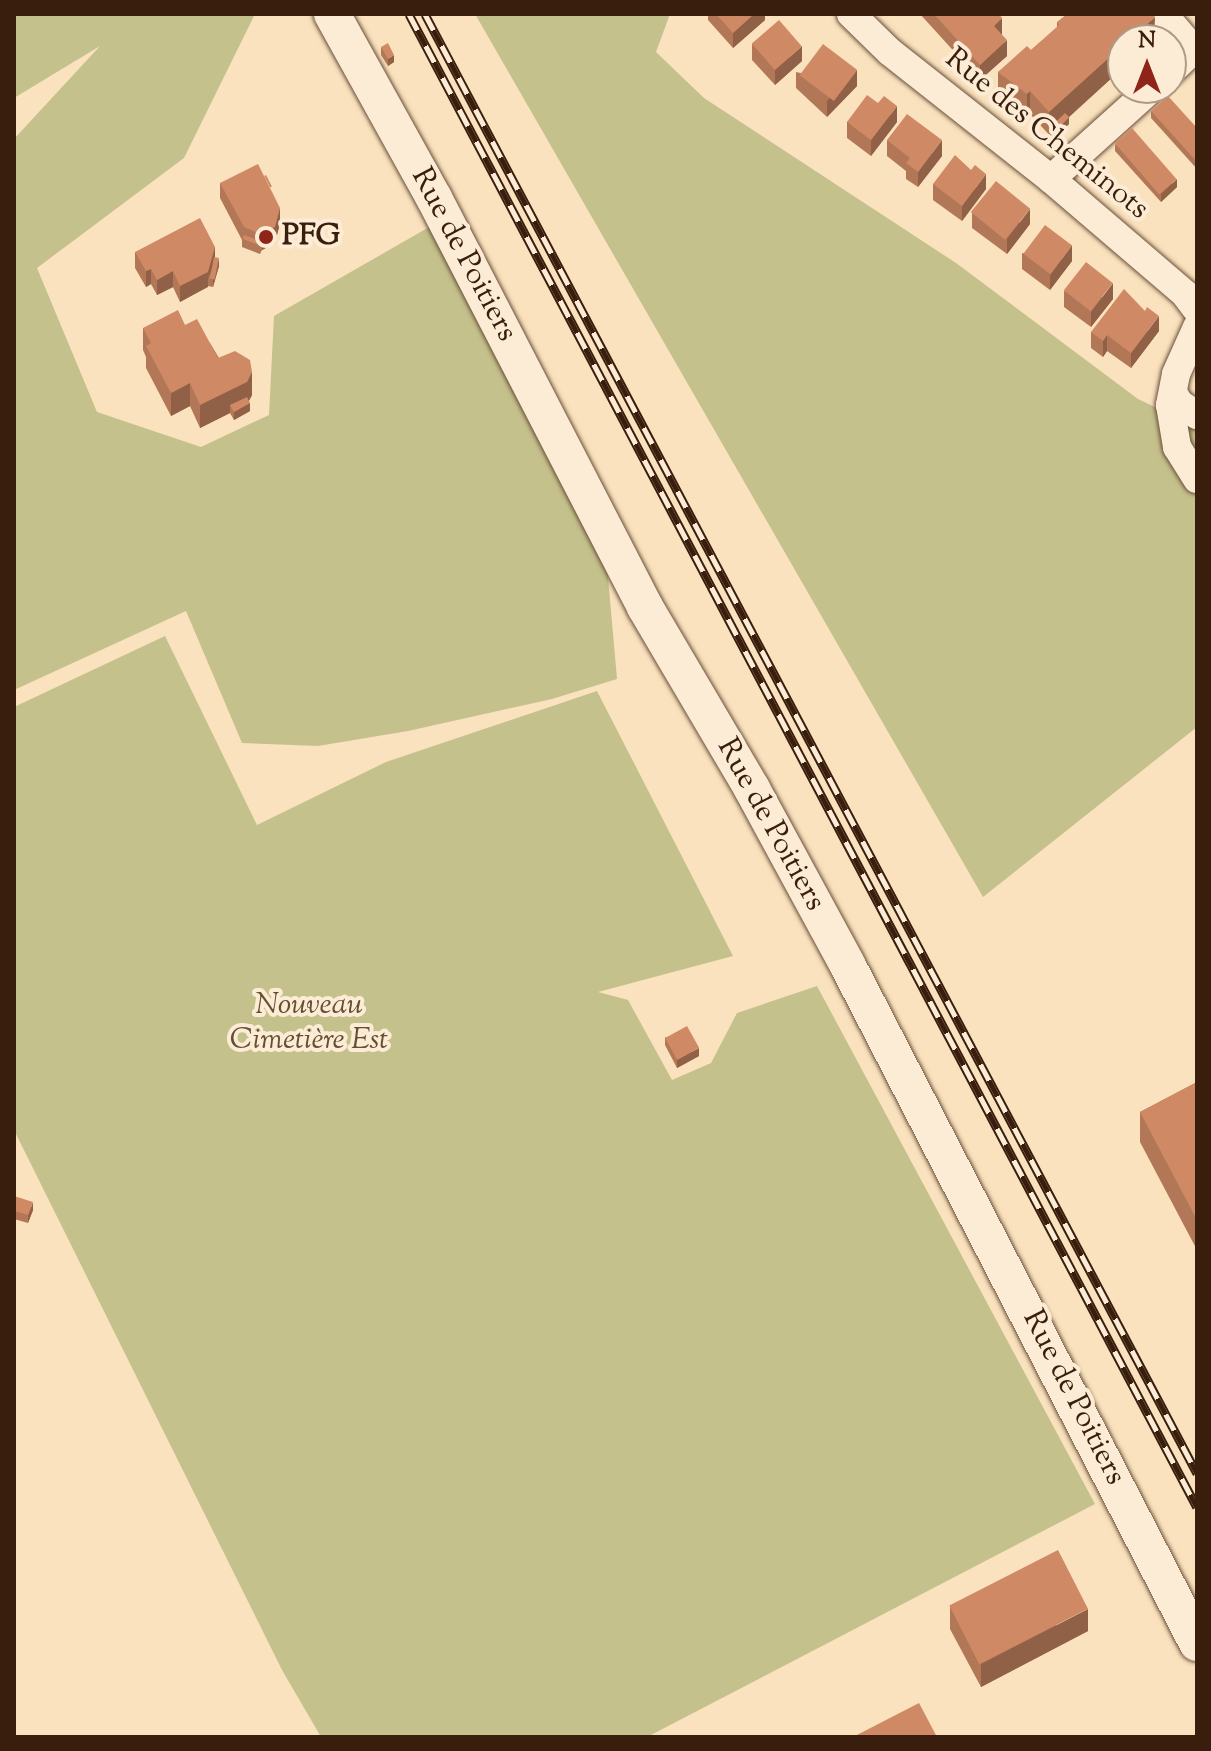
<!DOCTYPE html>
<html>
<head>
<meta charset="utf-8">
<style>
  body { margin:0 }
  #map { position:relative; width:1211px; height:1751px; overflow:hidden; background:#fae2be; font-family:"Sorts Mill Goudy",serif }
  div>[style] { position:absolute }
  .green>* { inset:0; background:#c5c18c }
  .roads { filter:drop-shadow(0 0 2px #6a4f39) drop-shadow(0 0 2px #6a4f39) }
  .minor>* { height:28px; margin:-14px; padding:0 14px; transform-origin:14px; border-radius:14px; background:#fcecd5 }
  .tertiary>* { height:36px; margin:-18px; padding:0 18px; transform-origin:18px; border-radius:18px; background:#fcecd5 }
  .rail>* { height:9px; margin-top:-4.5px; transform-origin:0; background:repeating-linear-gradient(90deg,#fcecd5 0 18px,#3a1e0d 0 36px); box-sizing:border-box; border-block:2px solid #3a1e0d }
  .wall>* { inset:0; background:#b27757 }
  .shaded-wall>* { inset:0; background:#916147 }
  .building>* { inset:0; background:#cf8a65; transform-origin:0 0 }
  .dots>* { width:22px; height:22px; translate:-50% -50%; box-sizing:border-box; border:4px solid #fcecd5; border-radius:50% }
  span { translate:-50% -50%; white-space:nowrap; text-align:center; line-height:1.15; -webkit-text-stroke:8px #fcecd5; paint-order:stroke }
  .street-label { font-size:30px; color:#3a1e0d }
  .poi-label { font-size:30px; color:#3a1e0d; font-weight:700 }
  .left { translate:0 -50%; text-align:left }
  .park-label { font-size:30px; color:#644f33; font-style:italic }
  .frame { position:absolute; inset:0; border:16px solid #3a1e0d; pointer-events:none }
  .north { position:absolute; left:1107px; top:24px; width:80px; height:80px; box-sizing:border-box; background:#fcecd5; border:2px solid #ae9a85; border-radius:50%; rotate:0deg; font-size:22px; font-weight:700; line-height:32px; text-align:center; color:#3a1e0d }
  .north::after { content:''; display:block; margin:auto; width:28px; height:36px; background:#8f2418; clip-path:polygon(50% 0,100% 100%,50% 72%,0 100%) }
</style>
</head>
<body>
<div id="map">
  <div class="green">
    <div style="clip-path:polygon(14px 14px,255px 14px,184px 158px,37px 268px,97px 412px,201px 447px,269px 415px,274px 316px,438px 222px,604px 532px,617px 679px,552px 699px,408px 731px,318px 746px,242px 743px,186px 611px,14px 690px,14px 139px,100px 46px,14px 98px)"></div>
    <div style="clip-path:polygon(475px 14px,670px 14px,656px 52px,704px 98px,956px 263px,1138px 399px,1197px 427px,1197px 727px,983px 897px)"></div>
    <div style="clip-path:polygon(165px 636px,257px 825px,386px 762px,597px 691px,733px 956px,598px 992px,628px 1000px,672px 1080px,711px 1063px,737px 1013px,817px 986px,1095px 1504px,647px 1737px,321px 1737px,282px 1670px,14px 1130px,14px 707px)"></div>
  </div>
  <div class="roads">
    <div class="minor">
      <div style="left:851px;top:14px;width:54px;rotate:44.3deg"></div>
      <div style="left:890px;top:52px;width:205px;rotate:38.3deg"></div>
      <div style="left:1051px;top:179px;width:177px;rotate:40.6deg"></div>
      <div style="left:1185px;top:294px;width:20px;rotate:53deg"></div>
      <div style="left:1163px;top:14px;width:48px;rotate:49.3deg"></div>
      <div style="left:1171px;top:71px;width:35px;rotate:-43deg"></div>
      <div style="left:1051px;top:179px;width:136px;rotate:-42deg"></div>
      <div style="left:1197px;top:327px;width:51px;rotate:114.1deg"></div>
      <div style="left:1176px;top:374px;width:32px;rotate:101deg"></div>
      <div style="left:1170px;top:405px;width:43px;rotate:80.5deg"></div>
      <div style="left:1177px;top:447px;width:38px;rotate:58deg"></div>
      <div style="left:1174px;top:394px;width:10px;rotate:61deg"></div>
      <div style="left:1179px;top:403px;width:22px;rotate:34deg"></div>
    </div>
    <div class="tertiary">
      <div style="left:332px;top:14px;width:210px;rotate:61deg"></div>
      <div style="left:434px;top:198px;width:460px;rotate:62.7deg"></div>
      <div style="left:645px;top:607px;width:211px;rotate:59.5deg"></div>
      <div style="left:752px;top:789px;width:199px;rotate:61.5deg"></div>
      <div style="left:847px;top:964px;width:764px;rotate:62.73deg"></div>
    </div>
  </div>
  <div class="rail">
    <div style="left:409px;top:14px;width:1688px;rotate:62.18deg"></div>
    <div style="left:425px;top:14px;width:1651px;rotate:62.12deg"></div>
  </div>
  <div class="wall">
    <div style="clip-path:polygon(708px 14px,765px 14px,765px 20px,733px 48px,708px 20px)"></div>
    <div style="clip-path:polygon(920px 14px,999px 14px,1002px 34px,1001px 34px,1007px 56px,980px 80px)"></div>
    <div style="clip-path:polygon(1057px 22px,1155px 39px,1123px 40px,1119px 80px,1115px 75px,1069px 117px,1069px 124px,1053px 139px,1030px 114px,1027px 117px,1024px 114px,1017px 120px,1004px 106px,1004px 100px,998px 95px,998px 72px,1031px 50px,1057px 28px)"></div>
    <div style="clip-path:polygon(752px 44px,802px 61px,775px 85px,752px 60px)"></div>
    <div style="clip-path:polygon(381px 47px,394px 62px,388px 66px,381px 55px)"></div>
    <div style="clip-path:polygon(796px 72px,857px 86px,827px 117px,796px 88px)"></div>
    <div style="clip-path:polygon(878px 103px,897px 122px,871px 156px,847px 138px,847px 122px)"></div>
    <div style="clip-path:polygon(1151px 111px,1197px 128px,1197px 169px,1151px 118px)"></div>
    <div style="clip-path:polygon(887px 140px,942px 156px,918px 187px,906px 179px,906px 171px,887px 156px)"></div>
    <div style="clip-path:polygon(1115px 144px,1177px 187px,1161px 202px,1115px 151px)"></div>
    <div style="clip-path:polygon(220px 183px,272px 192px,280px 223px,275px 243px,262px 250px,260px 254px,242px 247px,242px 240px,220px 198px)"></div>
    <div style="clip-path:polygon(933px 184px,986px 189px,962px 221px,933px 200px)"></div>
    <div style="clip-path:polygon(972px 213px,1030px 224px,1007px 254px,972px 228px)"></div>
    <div style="clip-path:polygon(135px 252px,215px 257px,219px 266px,213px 287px,208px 286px,180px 302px,173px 287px,157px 295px,151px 284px,146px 287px,135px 268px)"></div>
    <div style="clip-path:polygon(1022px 253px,1072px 261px,1050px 290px,1022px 269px)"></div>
    <div style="clip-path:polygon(1064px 291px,1113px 299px,1091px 327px,1064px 307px)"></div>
    <div style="clip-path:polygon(185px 325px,210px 343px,219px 358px,252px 395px,249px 401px,250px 411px,234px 420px,230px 413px,200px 428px,190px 406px,171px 416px,146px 368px,146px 357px,143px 350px,143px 328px)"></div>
    <div style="clip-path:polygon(1159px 331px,1131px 368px,1107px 351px,1103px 357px,1091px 348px,1091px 332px)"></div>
    <div style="clip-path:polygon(665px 1037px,699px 1056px,677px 1068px,665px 1045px)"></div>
    <div style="clip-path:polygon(1197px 1082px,1197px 1250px,1140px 1142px,1140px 1112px)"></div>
    <div style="clip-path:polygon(14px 1196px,33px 1210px,28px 1223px,14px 1219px)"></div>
    <div style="clip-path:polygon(950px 1606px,1088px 1631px,981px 1687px,950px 1629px)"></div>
  </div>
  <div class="shaded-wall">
    <div style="clip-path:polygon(754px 14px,765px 14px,765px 20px,733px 48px,733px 33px)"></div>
    <div style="clip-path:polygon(1155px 17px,1154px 40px,1129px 40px)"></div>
    <div style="clip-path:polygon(1002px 18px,1002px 34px,994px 41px,994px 26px)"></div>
    <div style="clip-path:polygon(1007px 40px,1007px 56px,980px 80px,980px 65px)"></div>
    <div style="clip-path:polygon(1123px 45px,1123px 68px,1115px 68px,1115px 75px,1069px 117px,1069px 124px,1053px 139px,1053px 131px,1049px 127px,1049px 112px)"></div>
    <div style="clip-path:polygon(802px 46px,802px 61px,775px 85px,775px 70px)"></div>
    <div style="clip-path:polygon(394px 55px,394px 62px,388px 66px,388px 59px)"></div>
    <div style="clip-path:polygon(1123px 68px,1123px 76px,1119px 80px,1119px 72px)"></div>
    <div style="clip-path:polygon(857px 70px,857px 86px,827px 117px,827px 101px)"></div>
    <div style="clip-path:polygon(1030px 91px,1030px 114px,1027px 117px,1027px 94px)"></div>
    <div style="clip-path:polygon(897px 106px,897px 122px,871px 156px,871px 140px)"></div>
    <div style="clip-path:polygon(1024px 107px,1024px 115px,1017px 120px,1017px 113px)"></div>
    <div style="clip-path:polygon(942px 140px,942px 156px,918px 187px,918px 172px)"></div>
    <div style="clip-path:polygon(986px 174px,986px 189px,962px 221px,962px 206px)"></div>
    <div style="clip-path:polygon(1177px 179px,1177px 187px,1161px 202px,1161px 194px)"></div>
    <div style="clip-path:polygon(280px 208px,280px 223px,275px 243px,262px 250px,262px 235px)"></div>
    <div style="clip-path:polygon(1030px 209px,1030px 224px,1007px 254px,1007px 239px)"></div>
    <div style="clip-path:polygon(1072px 245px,1072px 261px,1050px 290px,1050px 275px)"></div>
    <div style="clip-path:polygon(215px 247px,215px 263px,208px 278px,208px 287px,180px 302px,180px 286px)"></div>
    <div style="clip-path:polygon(219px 258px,219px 266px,213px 287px,213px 280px)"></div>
    <div style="clip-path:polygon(151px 269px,151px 284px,146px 287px,146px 271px)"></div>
    <div style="clip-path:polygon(173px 271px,173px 287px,157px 295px,157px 280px)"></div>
    <div style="clip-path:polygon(1113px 283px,1113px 299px,1091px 327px,1091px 312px)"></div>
    <div style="clip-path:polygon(1159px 316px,1159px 331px,1131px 368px,1131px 353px)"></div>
    <div style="clip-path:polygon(1107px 335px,1107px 351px,1103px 357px,1103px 341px)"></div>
    <div style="clip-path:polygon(252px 372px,252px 395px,247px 404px,230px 405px,230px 413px,200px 428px,200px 405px)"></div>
    <div style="clip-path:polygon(190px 383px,190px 406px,171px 416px,171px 393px)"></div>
    <div style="clip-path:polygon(250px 403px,250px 411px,234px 420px,234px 412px)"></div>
    <div style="clip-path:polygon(699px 1048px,699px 1056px,677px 1068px,677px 1060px)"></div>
    <div style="clip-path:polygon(33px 1202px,33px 1210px,28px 1223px,28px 1215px)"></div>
    <div style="clip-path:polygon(1088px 1609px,1088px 1631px,981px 1687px,981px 1664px)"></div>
  </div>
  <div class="building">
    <div style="clip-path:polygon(716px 14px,754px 14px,733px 33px)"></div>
    <div style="clip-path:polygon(934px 14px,999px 14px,1002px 18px,994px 26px,1007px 40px,980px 65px)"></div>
    <div style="clip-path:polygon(1067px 14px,1153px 14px,1155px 17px,1129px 40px,1123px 40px,1123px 45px,1049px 112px,1030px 91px,1027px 94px,998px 72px,1027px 46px,1031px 50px,1059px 25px,1057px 22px)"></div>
    <div style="left:779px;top:20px;width:35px;height:36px;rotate:49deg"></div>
    <div style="clip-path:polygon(388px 43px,394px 55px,388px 59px,381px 47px)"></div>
    <div style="left:823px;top:44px;width:43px;height:39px;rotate:37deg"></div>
    <div style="clip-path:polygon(1123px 61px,1123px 68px,1119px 72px,1115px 68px)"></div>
    <div style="clip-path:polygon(867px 95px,878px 103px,884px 96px,897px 106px,871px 140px,847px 122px)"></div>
    <div style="clip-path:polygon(1008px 95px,1024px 107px,1017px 113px,1004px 99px)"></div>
    <div style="clip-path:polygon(1168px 96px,1197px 128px,1197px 162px,1151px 111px)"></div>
    <div style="left:1065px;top:113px;width:6px;height:21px;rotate:45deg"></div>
    <div style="clip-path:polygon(907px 114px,942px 140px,918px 172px,906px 163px,910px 158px,887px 140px)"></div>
    <div style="left:1132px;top:128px;width:68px;height:23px;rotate:49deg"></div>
    <div style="clip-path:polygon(955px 155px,971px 170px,975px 165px,986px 174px,962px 206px,933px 184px)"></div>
    <div style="clip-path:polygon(258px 164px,280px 208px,275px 227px,262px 235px,244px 227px,220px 183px)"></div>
    <div style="left:266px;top:175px;width:13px;height:2px;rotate:63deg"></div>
    <div style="left:996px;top:181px;width:44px;height:40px;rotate:39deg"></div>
    <div style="clip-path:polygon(200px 218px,215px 247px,208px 272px,180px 286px,173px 271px,157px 280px,151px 269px,146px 271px,135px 252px)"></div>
    <div style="left:1045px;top:225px;width:34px;height:36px;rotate:37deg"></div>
    <div style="left:244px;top:235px;width:19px;height:4px;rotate:21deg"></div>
    <div style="left:214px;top:257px;width:5px;height:22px;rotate:11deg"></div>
    <div style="left:1086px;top:262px;width:34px;height:36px;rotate:38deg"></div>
    <div style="clip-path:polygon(1124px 289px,1145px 311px,1147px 307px,1159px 316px,1131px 353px,1107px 335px,1103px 341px,1091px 332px)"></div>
    <div style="clip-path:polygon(178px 310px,185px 325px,197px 319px,218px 358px,235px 351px,250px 360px,252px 372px,247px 382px,200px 405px,190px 383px,171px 393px,146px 346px,151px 343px,143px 328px)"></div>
    <div style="clip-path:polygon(247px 397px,250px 403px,234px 412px,230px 405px)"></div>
    <div style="left:687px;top:1026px;width:25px;height:25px;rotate:61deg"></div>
    <div style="clip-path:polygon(1197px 1082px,1197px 1220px,1140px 1112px)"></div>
    <div style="clip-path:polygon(14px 1196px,33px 1202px,28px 1215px,14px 1211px)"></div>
    <div style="left:1058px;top:1550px;width:66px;height:122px;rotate:63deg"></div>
    <div style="clip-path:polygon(919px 1703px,937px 1737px,853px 1737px)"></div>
  </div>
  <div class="dots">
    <div style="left:266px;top:237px;background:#8f2418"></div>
  </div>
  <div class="street-label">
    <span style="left:1046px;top:135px;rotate:39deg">Rue des Cheminots</span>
    <span style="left:463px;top:255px;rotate:62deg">Rue de Poitiers</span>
    <span style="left:770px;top:825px;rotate:61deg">Rue de Poitiers</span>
    <span style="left:1073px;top:1398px;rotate:63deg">Rue de Poitiers</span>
  </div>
  <div class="poi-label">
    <span class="left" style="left:282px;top:237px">PFG</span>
  </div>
  <div class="park-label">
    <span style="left:309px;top:1023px">Nouveau<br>Cimetière Est</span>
  </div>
  <div class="frame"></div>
  <div class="north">N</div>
</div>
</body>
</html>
